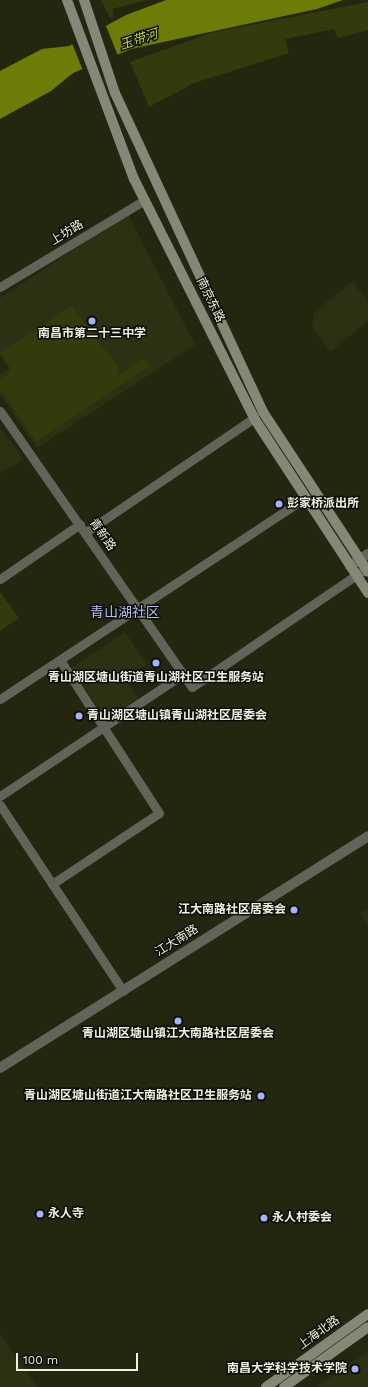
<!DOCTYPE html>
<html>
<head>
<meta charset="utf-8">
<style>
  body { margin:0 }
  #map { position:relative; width:368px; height:1387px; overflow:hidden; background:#232710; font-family:"Work Sans","Noto Sans SC",sans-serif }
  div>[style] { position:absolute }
  .built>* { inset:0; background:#2b3112 }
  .green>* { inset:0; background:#333b0c }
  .water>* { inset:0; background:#6c7c07 }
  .pier>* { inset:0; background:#232710; transform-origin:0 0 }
  .minor>* { height:9px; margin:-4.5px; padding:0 4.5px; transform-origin:4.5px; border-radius:4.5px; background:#616459 }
  .tertiary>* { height:10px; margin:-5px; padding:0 5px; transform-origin:5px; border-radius:5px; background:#616459 }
  .secondary>* { height:10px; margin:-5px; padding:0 5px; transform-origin:5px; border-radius:5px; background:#848876 }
  .dots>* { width:11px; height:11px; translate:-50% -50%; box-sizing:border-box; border:2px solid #0d0f06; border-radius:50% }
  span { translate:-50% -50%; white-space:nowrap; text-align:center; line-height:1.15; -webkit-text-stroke:3px #0d0f06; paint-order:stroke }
  .street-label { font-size:12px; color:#edf0e2 }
  .poi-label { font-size:12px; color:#edf0e2; font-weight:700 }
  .left { translate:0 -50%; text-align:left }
  .right { translate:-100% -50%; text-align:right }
  .water-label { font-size:13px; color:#bcd350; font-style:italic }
  .quarter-label { font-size:14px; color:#b7bef7 }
  .scale { position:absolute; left:16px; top:1353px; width:122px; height:18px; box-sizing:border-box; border:2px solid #edf0e2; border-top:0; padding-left:5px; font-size:12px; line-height:14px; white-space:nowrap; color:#edf0e2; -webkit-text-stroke:3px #0d0f06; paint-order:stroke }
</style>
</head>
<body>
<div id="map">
  <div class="built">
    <div style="clip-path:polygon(128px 214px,195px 345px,37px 448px,0 394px,0 374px,9px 368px,0 355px,0 298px)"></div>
    <div style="clip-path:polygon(352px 282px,368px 300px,368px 321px,330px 352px,312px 326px,314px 312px)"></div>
    <div style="clip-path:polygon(0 427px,23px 459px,0 474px)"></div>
    <div style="clip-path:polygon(125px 632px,147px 664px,125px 679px,140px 701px,108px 722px,71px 668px)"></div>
    <div style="clip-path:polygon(368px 908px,368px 925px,360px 913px)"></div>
    <div style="clip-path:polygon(0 1334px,37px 1387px,0 1387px)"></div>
    <div style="clip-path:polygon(368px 1351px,368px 1387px,316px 1387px)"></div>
  </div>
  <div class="green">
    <div style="clip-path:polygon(101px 0,147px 0,112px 9px,114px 17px,110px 18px)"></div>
    <div style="clip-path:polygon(368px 2px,368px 30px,338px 38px,334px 29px,285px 39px,289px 53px,194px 83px,149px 107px,130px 62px,211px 33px)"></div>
    <div style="clip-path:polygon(72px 306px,117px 365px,118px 375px,144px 358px,150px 366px,36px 442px,0 389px,0 380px,12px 371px,0 353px)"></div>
    <div style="clip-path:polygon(0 592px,19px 618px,0 631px)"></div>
  </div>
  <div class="water">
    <div style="clip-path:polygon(166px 0,343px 0,317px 9px,131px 49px,73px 73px,51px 91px,0 119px,0 71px,42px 49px,69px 46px,126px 15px)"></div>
  </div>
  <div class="pier">
    <div style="left:106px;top:26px;width:32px;height:38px;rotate:68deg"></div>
  </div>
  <div class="minor">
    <div style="left:0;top:287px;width:169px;rotate:-31deg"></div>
    <div style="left:0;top:411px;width:336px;rotate:55.2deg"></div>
    <div style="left:192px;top:687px;width:206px;rotate:-34.3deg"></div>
    <div style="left:86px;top:532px;width:203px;rotate:-34.2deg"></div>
    <div style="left:0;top:579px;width:97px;rotate:-34.5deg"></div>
    <div style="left:0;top:699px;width:365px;rotate:-33.4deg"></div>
    <div style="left:0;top:796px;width:220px;rotate:-33.7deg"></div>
    <div style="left:0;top:805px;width:223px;rotate:56.5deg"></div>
    <div style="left:52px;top:884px;width:128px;rotate:-33.6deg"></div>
    <div style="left:159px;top:813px;width:182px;rotate:-122.9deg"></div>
  </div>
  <div class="tertiary">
    <div style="left:350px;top:566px;width:22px;rotate:-34deg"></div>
    <div style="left:0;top:1068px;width:435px;rotate:-32.2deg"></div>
  </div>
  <div class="secondary">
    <div style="left:67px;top:0;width:191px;rotate:69.5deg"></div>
    <div style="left:134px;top:179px;width:267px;rotate:63.3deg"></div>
    <div style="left:254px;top:418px;width:209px;rotate:56.9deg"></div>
    <div style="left:84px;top:0;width:98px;rotate:71.6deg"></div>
    <div style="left:115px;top:93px;width:352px;rotate:65.1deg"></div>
    <div style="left:263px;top:412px;width:191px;rotate:56.7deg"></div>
    <div style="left:266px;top:1387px;width:125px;rotate:-35.6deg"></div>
    <div style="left:284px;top:1387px;width:103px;rotate:-35.5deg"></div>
  </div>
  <div class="dots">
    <div style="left:92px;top:321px;background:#a8b0fc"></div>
    <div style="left:279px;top:504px;background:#a8b0fc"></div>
    <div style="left:156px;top:663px;background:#a8b0fc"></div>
    <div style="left:79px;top:716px;background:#a8b0fc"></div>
    <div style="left:294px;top:910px;background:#a8b0fc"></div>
    <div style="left:178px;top:1021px;background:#a8b0fc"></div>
    <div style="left:261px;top:1096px;background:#a8b0fc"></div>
    <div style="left:40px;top:1214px;background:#a8b0fc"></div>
    <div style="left:264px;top:1218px;background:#a8b0fc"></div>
    <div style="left:355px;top:1369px;background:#a8b0fc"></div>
  </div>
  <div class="street-label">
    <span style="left:67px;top:233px;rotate:-31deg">上坊路</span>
    <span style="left:210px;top:300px;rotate:64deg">南京东路</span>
    <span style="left:102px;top:535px;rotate:55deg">青新路</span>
    <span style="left:177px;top:941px;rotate:-32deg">江大南路</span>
    <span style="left:319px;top:1333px;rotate:-36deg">上海北路</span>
  </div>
  <div class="poi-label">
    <span style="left:92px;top:334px">南昌市第二十三中学</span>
    <span class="left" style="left:287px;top:504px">彭家桥派出所</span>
    <span style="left:156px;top:678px">青山湖区塘山街道青山湖社区卫生服务站</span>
    <span class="left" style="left:87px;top:716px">青山湖区塘山镇青山湖社区居委会</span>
    <span class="right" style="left:286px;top:910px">江大南路社区居委会</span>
    <span style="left:178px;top:1034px">青山湖区塘山镇江大南路社区居委会</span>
    <span class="right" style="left:252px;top:1096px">青山湖区塘山街道江大南路社区卫生服务站</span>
    <span class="left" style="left:48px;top:1214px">永人寺</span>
    <span class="left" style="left:272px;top:1218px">永人村委会</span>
    <span class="right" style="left:347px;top:1369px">南昌大学科学技术学院</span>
  </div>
  <div class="water-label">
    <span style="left:139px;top:40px;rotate:-18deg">玉带河</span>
  </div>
  <div class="quarter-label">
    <span style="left:125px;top:612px">青山湖社区</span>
  </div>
  <div class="scale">100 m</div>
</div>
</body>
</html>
